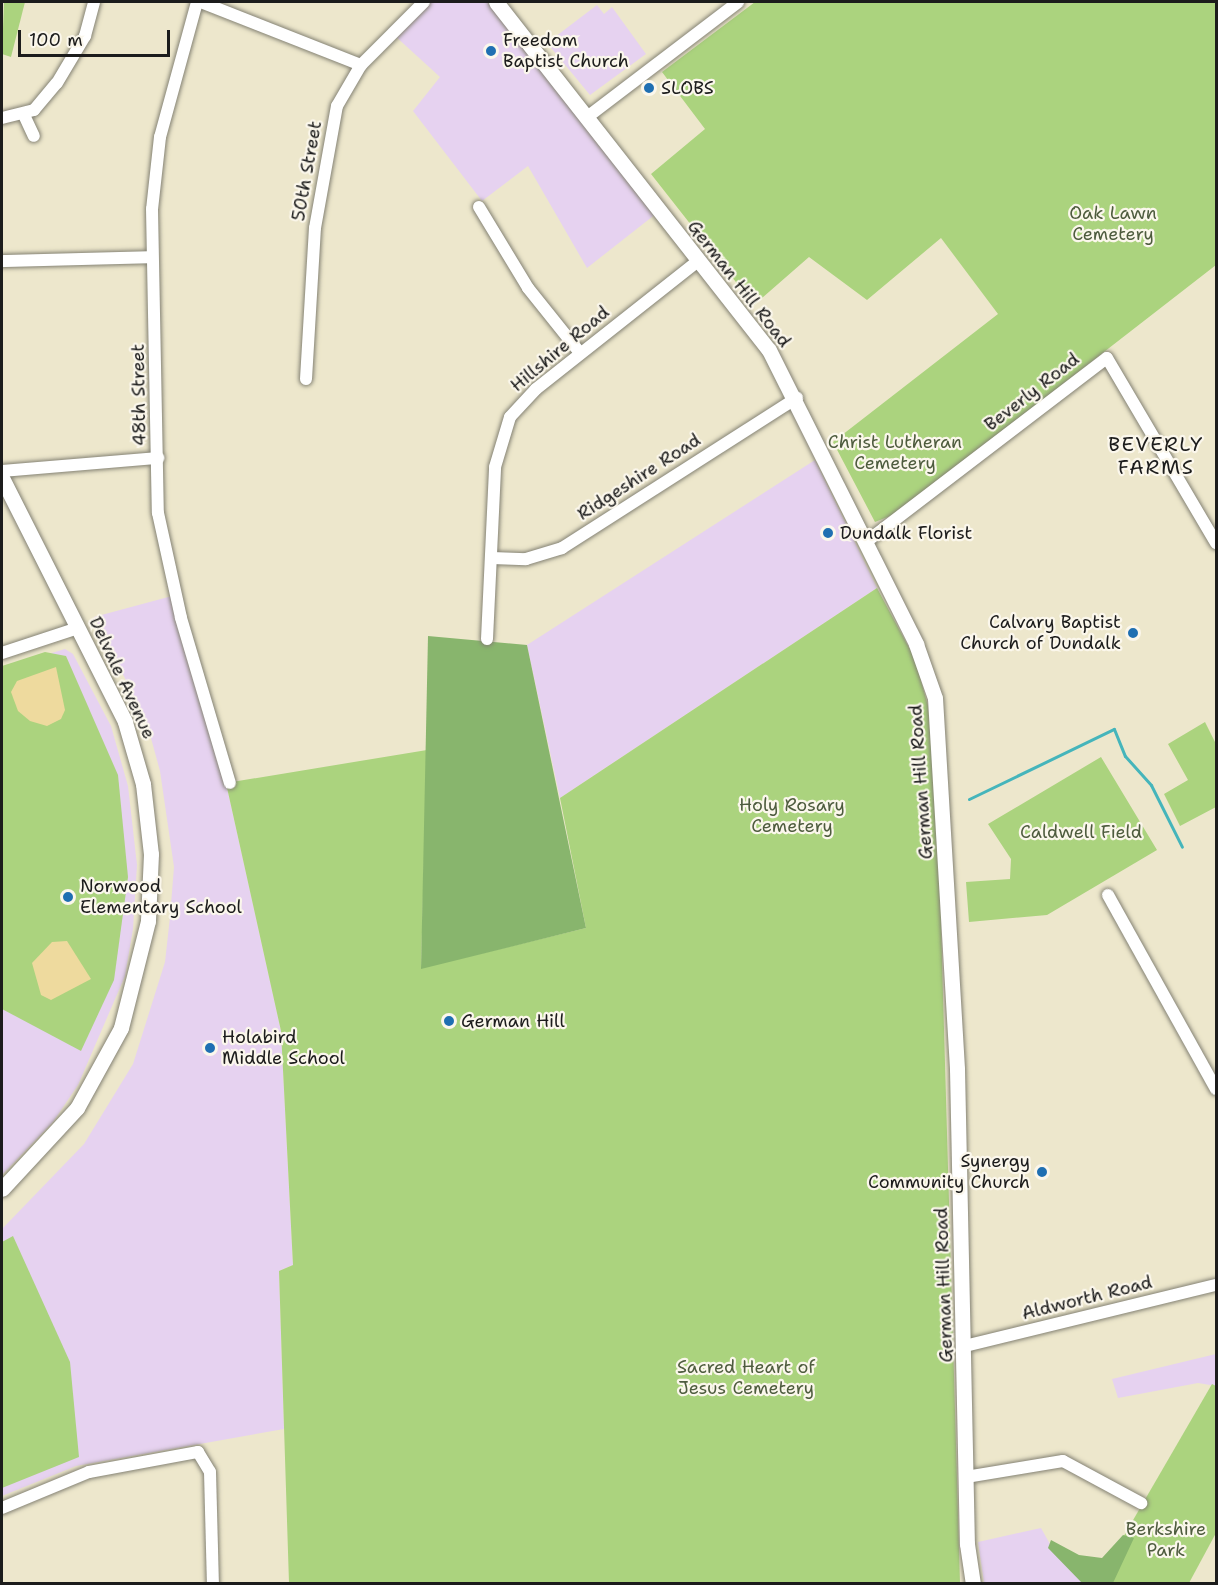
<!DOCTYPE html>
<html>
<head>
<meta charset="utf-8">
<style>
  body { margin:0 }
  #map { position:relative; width:1218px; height:1585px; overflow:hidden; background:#ede7cc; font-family:"Shantell Sans",sans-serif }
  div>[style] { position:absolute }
  .built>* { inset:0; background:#e6d2f0 }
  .green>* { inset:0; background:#abd37e }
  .forest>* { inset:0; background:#88b56d }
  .sand>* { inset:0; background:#eeda9e }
  .stream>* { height:3px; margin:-1.5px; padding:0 1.5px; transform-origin:1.5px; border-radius:1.5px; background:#45b5bb }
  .roads { filter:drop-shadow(0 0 2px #848274) drop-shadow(0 0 2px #848274) }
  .minor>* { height:12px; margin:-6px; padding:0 6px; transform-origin:6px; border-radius:6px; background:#fff }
  .tertiary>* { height:15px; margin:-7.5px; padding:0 7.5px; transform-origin:7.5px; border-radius:7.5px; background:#fff }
  .dots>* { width:16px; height:16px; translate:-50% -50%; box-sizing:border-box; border:3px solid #fbf7ec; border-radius:50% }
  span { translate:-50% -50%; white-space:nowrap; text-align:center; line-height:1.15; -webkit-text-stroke:4.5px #fbf7ec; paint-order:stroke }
  .poi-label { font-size:18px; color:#1c1c1c }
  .left { translate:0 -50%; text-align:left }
  .right { translate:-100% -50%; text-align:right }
  .street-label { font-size:18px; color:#1c1c1c }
  .park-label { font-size:18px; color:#4e5c3e }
  .neighbourhood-label { font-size:20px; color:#1c1c1c; letter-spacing:1.5px }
  .frame { position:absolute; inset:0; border:3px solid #1c1c1c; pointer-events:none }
  .scale { position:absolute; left:18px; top:30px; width:152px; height:27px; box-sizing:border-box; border:3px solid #1c1c1c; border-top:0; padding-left:8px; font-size:18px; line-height:21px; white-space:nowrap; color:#1c1c1c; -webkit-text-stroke:4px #fbf7ec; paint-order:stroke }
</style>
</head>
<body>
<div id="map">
  <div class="built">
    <div style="clip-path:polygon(430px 2px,487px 2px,657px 213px,587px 268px,528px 166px,482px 201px,413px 111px,440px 77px,394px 35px)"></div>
    <div style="clip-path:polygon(597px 5px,604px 14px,612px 7px,646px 54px,590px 95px,547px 43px)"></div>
    <div style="clip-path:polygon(815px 460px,877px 588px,560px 798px,527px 645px)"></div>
    <div style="clip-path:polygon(172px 596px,226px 783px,281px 1031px,293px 1265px,279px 1271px,284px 1429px,76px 1466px,2px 1496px,2px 1229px,84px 1144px,133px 1064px,165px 962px,170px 917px,174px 867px,160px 771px,146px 720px,94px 617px)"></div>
    <div style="clip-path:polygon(65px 649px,73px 654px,111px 726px,128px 786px,137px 865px,133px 929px,125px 976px,78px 1085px,53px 1122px,2px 1175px,2px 668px)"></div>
    <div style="clip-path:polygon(1216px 1354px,1216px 1386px,1198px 1383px,1118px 1398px,1112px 1379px)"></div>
    <div style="clip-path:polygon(1041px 1528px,1050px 1544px,1095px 1583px,984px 1583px,978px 1542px)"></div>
  </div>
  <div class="green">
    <div style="clip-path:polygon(4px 2px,25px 2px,11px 57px,2px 54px)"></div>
    <div style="clip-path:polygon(755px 2px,1216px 2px,1216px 265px,895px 514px,875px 522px,833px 442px,998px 314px,941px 238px,867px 300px,809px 257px,754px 305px,651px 174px,705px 129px,662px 72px)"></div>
    <div style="clip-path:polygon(877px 588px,915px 659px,928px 706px,939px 856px,960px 1583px,289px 1583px,279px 1271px,293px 1265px,281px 1031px,226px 783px,427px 750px,421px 968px,586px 928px,560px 798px)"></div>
    <div style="clip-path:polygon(45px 652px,66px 656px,118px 775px,128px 877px,114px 980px,81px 1051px,2px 1009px,2px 666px)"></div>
    <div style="clip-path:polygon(1205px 722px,1216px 744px,1216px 807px,1180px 826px,1164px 794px,1188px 780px,1168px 744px)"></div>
    <div style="clip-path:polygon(1101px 757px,1157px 850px,1047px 915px,969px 922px,966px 882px,1010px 879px,1011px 859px,988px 824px)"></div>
    <div style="clip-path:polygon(13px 1236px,70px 1362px,79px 1457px,2px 1488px,2px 1242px)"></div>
    <div style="clip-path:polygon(1212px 1384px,1216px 1386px,1216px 1533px,1189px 1583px,1096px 1584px)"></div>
  </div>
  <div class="forest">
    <div style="clip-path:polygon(428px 636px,527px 645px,586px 928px,421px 969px)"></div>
    <div style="clip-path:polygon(1123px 1535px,1134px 1538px,1113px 1583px,1082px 1583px,1048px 1548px,1051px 1540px,1079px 1555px,1102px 1558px)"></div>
  </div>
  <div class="sand">
    <div style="clip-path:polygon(56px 667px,65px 710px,61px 719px,47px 726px,30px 721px,18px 711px,11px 692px,17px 681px)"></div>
    <div style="clip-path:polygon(67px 941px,91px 979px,51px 1000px,41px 995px,32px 963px,52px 942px)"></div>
  </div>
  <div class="stream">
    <div style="left:969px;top:799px;width:161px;rotate:-25.8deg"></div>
    <div style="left:1114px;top:729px;width:29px;rotate:68deg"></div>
    <div style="left:1125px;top:756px;width:39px;rotate:48deg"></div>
    <div style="left:1151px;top:785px;width:69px;rotate:63.4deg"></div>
  </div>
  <div class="roads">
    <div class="minor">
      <div style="left:197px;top:2px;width:140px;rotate:105.3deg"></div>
      <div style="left:160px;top:137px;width:72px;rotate:96.3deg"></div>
      <div style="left:152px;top:209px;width:304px;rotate:88.9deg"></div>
      <div style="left:158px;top:513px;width:107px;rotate:77.6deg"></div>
      <div style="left:181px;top:618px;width:172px;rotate:73.5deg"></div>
      <div style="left:201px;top:2px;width:172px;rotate:21.5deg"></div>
      <div style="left:24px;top:115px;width:23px;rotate:65deg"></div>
      <div style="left:2px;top:118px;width:33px;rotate:-14deg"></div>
      <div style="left:34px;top:110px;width:35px;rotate:-50deg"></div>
      <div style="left:57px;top:83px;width:55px;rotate:-59.2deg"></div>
      <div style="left:85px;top:36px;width:35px;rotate:-75deg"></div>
      <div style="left:586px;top:118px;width:191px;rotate:-37.3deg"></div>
      <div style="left:479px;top:207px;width:95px;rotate:58.8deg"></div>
      <div style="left:528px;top:288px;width:83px;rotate:51.3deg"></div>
      <div style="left:2px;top:261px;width:150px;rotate:-1.5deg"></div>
      <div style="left:306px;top:379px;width:151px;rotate:-86.6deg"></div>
      <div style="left:315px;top:228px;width:124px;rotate:-79.8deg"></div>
      <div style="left:337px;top:106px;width:48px;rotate:-59.7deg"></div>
      <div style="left:361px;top:65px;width:89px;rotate:-45deg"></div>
      <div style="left:2px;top:471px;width:157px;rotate:-4.8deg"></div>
      <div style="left:866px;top:542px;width:303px;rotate:-37.4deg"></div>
      <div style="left:1107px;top:358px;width:215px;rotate:59.5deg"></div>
      <div style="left:492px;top:558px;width:34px;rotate:2deg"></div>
      <div style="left:526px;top:559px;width:38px;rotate:-17deg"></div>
      <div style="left:562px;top:548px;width:279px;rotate:-32.6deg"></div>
      <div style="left:487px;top:639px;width:172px;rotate:-87.3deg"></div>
      <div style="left:495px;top:467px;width:52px;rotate:-73.3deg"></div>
      <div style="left:510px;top:417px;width:38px;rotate:-47deg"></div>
      <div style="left:536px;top:389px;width:206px;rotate:-38.3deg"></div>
      <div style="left:2px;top:653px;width:80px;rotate:-18.2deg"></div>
      <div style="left:1108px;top:895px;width:222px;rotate:60.9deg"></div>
      <div style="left:965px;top:1346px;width:258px;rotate:-13.7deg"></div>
      <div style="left:966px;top:1477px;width:98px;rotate:-9.4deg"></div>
      <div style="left:1063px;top:1461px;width:89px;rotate:28.3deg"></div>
      <div style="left:2px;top:1508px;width:94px;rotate:-22.5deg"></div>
      <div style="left:89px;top:1472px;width:111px;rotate:-10.4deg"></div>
      <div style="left:198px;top:1452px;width:23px;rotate:59deg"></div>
      <div style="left:210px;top:1472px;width:112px;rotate:88.5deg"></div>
    </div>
    <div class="tertiary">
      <div style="left:496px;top:2px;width:442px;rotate:51.9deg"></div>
      <div style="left:769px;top:350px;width:329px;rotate:63.4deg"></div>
      <div style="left:916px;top:644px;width:57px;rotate:70.6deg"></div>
      <div style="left:935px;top:698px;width:372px;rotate:86.6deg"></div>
      <div style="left:957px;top:1069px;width:475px;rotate:88.8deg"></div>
      <div style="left:967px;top:1544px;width:40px;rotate:81.5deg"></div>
      <div style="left:2px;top:478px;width:273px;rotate:63.2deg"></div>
      <div style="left:125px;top:722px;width:65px;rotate:73.8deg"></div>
      <div style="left:143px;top:784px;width:70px;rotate:83.5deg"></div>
      <div style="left:151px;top:854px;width:67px;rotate:92.6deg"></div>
      <div style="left:148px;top:921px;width:110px;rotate:104.2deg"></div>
      <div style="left:121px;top:1028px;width:91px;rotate:118.8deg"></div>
      <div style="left:77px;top:1108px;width:110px;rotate:132.8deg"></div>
    </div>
  </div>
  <div class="dots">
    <div style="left:491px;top:51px;background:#1f6fb2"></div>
    <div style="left:649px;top:88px;background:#1f6fb2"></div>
    <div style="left:828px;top:533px;background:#1f6fb2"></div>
    <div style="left:1133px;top:633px;background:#1f6fb2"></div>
    <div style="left:68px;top:897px;background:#1f6fb2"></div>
    <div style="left:449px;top:1021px;background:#1f6fb2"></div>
    <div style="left:210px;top:1048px;background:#1f6fb2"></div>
    <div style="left:1042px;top:1172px;background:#1f6fb2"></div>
  </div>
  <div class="poi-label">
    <span class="left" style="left:503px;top:51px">Freedom<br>Baptist Church</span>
    <span class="left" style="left:661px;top:88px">SLOBS</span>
    <span class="left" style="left:840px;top:533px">Dundalk Florist</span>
    <span class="right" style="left:1121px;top:633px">Calvary Baptist<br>Church of Dundalk</span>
    <span class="left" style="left:80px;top:897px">Norwood<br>Elementary School</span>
    <span class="left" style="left:461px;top:1021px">German Hill</span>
    <span class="left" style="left:222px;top:1048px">Holabird<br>Middle School</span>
    <span class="right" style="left:1030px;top:1172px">Synergy<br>Community Church</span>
  </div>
  <div class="street-label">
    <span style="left:307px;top:171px;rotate:-80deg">50th Street</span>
    <span style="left:739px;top:284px;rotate:52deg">German Hill Road</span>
    <span style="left:560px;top:349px;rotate:-40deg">Hillshire Road</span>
    <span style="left:1032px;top:392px;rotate:-38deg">Beverly Road</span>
    <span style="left:139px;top:395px;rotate:-91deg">48th Street</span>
    <span style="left:639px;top:477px;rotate:-33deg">Ridgeshire Road</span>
    <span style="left:122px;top:678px;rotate:65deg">Delvale Avenue</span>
    <span style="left:921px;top:782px;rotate:-94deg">German Hill Road</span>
    <span style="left:944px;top:1285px;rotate:-92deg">German Hill Road</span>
    <span style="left:1087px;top:1298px;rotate:-14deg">Aldworth Road</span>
  </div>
  <div class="park-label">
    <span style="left:1113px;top:224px">Oak Lawn<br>Cemetery</span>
    <span style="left:895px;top:453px">Christ Lutheran<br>Cemetery</span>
    <span style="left:792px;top:816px">Holy Rosary<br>Cemetery</span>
    <span style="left:1081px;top:832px">Caldwell Field</span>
    <span style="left:746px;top:1378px">Sacred Heart of<br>Jesus Cemetery</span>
    <span style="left:1166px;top:1540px">Berkshire<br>Park</span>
  </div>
  <div class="neighbourhood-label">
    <span style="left:1156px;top:456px">BEVERLY<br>FARMS</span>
  </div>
  <div class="frame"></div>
  <div class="scale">100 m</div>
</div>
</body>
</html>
